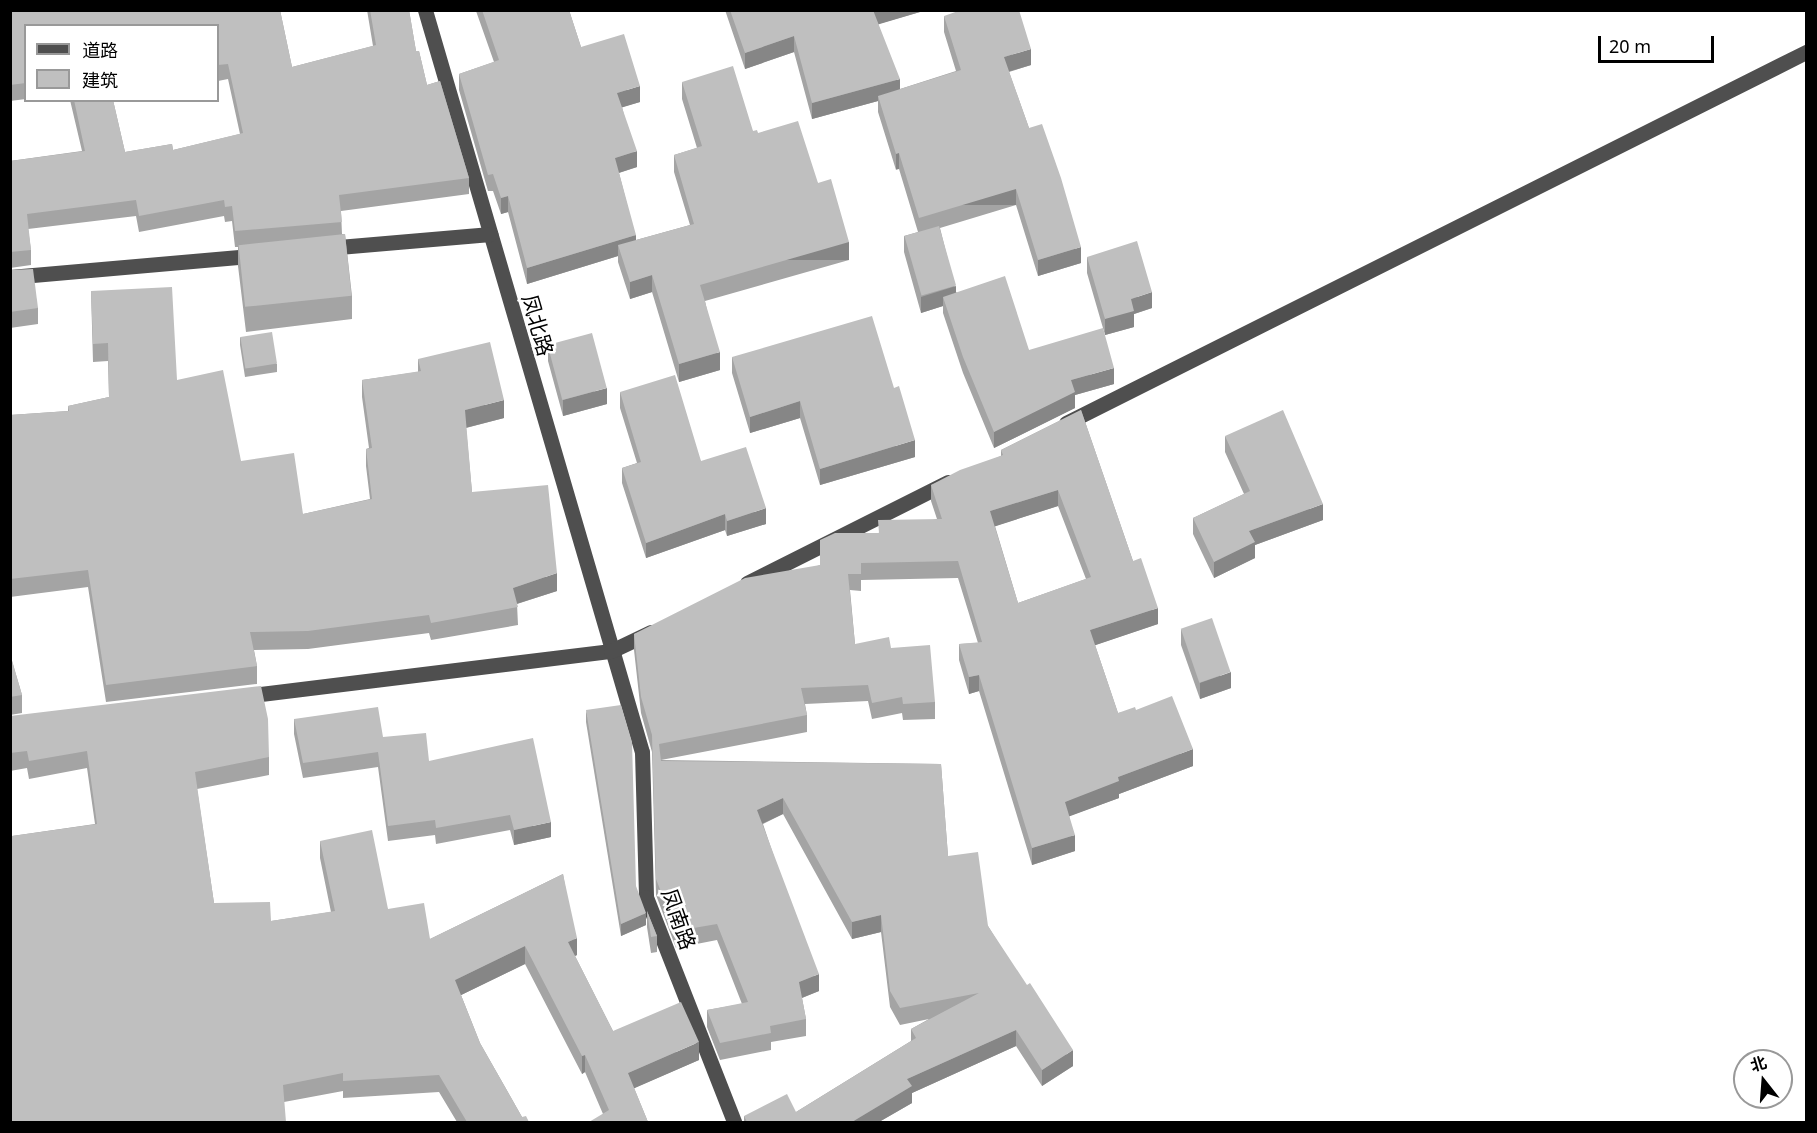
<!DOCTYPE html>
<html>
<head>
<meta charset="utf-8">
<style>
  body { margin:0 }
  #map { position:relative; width:1817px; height:1133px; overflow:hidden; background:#fff; font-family:"Noto Sans","Noto Sans SC",sans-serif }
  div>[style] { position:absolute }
  .minor>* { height:15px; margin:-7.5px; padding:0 7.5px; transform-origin:7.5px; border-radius:7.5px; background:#4f4f4f }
  .wall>* { inset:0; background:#a4a4a4 }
  .shaded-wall>* { inset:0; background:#868686; transform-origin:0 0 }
  .building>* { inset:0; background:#bfbfbf; transform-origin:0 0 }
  span { translate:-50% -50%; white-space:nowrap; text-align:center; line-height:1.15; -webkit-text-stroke:5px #fff; paint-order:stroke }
  .street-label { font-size:21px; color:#000 }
  .frame { position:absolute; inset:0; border:12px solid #000; pointer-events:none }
  .legend { position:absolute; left:24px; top:24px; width:195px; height:78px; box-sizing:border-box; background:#fff; border:2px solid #999; margin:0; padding:8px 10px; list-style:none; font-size:18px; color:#000 }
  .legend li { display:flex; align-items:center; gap:12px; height:30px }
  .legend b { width:30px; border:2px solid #999 }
  .north { position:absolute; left:1733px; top:1049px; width:60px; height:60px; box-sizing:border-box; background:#fff; border:2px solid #999; border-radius:50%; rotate:343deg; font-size:16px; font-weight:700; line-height:24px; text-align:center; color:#000 }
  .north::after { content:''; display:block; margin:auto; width:21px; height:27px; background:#000; clip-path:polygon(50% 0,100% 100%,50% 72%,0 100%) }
  .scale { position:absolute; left:1598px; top:36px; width:116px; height:27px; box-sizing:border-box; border:3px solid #000; border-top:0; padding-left:8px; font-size:18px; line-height:21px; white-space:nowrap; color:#000; -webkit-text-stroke:4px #fff; paint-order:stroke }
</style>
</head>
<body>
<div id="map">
  <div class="minor">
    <div style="left:425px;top:10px;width:773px;rotate:73.7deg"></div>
    <div style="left:642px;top:752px;width:145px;rotate:88.4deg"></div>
    <div style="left:646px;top:897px;width:242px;rotate:68.6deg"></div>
    <div style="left:327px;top:248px;width:164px;rotate:-4.9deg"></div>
    <div style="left:10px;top:277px;width:250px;rotate:-5deg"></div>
    <div style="left:1066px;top:423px;width:828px;rotate:-26.63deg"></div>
    <div style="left:747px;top:583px;width:225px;rotate:-26.7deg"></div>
    <div style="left:244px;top:696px;width:370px;rotate:-7deg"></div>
    <div style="left:611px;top:651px;width:44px;rotate:-25.4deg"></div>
  </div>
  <div class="wall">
    <div style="clip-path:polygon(10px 10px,280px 10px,292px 67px,373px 46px,367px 10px,409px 10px,416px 51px,419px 51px,427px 85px,440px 81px,469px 178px,469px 194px,341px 211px,342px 234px,345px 234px,352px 296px,352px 319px,246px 332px,238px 266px,238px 247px,235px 247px,232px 221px,225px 222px,224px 216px,139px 232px,136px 216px,28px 229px,31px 250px,31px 265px,10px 268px,10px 161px,82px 151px,70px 100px,113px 100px,125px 152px,172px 144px,173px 150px,240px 134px,228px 79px,218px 81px,218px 26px,26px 26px,26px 99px,10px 101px)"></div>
    <div style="clip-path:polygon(569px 10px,581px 47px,640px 102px,622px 107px,637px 167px,619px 173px,636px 240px,690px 225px,674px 172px,674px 155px,697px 148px,682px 99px,682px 82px,753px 131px,758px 133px,818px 183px,849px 260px,705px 301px,720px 370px,679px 382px,652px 292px,630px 299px,618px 262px,618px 256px,527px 284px,508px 212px,501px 214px,493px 191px,488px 191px,459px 90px,459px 74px,494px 62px,476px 11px)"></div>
    <div style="clip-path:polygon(725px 10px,920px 10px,920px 12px,878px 24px,900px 89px,956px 71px,944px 32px,944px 16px,1031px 65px,1009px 72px,1029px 128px,1081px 263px,1038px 276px,1016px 205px,940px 228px,956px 292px,1029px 350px,1114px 384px,1075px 395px,1075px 408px,994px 448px,963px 373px,943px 313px,943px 306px,921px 313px,904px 252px,904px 236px,918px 232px,899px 169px,896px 170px,878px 112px,878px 101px,812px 119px,794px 52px,745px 69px)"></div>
    <div style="clip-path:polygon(1087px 257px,1152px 308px,1134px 314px,1134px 327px,1105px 335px,1087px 273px)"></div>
    <div style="clip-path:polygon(10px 270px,38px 308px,38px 324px,10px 328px)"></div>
    <div style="clip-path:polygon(91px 291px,177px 380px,241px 461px,303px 514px,370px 499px,366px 466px,366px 449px,369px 448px,362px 397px,362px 380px,418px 372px,418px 359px,504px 418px,466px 428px,472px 492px,557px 591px,517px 604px,518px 625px,431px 640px,429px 633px,308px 649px,254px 650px,257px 666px,257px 684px,106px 702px,88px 587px,10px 597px,10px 415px,68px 411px,68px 406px,109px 397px,108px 361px,93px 362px)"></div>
    <div style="clip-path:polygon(240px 337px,277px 364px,277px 372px,245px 377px,240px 345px)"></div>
    <div style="clip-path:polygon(548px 345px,607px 404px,563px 416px,548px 361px)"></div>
    <div style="clip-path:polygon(732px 357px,915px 457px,820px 485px,800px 418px,750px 433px,732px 373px)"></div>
    <div style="clip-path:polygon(620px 392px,701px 461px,766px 524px,727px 536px,725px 530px,646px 558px,622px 483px,622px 468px,637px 463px,620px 408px)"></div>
    <div style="clip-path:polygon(evenodd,1081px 410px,1133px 561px,1158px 624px,1095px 645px,1118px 713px,1136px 710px,1193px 766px,1119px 794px,1119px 798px,1069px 816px,1075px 851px,1032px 865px,979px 691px,969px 694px,959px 660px,959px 644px,978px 643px,958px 578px,861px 580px,861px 591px,850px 590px,855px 644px,891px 648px,935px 702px,935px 719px,903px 720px,902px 713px,872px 719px,868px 701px,805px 704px,807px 715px,807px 732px,661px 760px,941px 764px,948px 856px,988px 926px,1073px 1066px,1042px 1086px,1016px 1046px,912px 1093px,912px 1103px,879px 1122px,744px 1122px,744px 1116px,796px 1112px,911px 1041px,911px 1029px,929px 1019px,900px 1025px,890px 1007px,881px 932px,852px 939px,783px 814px,763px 824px,819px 991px,802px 998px,806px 1019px,806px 1036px,771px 1042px,771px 1050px,720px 1060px,707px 1027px,707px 1010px,742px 1004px,717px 940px,676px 948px,656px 895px,652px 752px,641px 713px,634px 650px,634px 634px,820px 565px,878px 533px,937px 519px,931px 501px,931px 485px,1001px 456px,1001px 450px,1081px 410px,1058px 506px,1086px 579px,1018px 603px,995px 526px,1058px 506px)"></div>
    <div style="clip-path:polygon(1225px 436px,1323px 520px,1255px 545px,1255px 558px,1214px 578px,1193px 534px,1193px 518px,1244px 494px,1225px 452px)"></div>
    <div style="clip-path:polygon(1181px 629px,1231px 688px,1200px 699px,1181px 645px)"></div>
    <div style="clip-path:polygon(10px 654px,22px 695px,22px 713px,10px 715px)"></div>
    <div style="clip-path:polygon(586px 710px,646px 925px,621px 936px,586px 722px)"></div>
    <div style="clip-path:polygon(10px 716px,269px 757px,269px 775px,197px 789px,214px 903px,271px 921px,331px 912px,320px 858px,320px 841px,388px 909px,430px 939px,563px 874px,577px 955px,575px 956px,613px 1031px,699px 1060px,634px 1088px,648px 1122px,603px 1114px,585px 1072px,582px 1074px,525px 964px,461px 995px,480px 1043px,522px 1117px,529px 1122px,457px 1122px,439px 1092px,343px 1098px,343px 1091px,284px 1102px,12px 836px,95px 824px,87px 768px,29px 779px,27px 768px,10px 771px)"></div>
    <div style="clip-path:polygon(294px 719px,383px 737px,429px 761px,551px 837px,514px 845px,510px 830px,436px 844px,435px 835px,388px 841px,378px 767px,303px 778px,294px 734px)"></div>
    <div style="clip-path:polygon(647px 911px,657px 936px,657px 952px,651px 953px,647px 927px)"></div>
  </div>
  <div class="shaded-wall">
    <div style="clip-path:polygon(873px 10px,920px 10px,920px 12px,873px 26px)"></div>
    <div style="clip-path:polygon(794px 36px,794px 52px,745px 69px,745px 53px)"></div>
    <div style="clip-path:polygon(1031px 49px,1031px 65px,1004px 73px,1004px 57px)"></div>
    <div style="clip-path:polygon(900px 79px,900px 95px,878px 96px,878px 101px,812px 119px,812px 103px)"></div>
    <div style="clip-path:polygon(640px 86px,640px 102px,617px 109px,617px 93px)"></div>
    <div style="clip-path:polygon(637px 151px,637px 167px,615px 174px,615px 158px)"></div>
    <div style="left:899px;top:153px;width:16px;height:3px;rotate:90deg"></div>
    <div style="left:1016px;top:189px;width:16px;height:101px;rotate:90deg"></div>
    <div style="clip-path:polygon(508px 196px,508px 212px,501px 214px,501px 198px)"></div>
    <div style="clip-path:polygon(636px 235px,636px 251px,618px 245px,618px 256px,527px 284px,527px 268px)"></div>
    <div style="left:849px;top:242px;width:18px;height:155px;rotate:90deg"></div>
    <div style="clip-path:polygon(1081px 247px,1081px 263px,1038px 276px,1038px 260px)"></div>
    <div style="clip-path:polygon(652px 275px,652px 292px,630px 299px,630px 282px)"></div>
    <div style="clip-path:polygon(956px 286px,956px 302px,943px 297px,943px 306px,921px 313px,921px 297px)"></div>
    <div style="clip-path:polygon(1152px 292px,1152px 308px,1134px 314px,1134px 327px,1105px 335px,1105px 319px,1131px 299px)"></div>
    <div style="clip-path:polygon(720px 352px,720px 370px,679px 382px,679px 364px)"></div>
    <div style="clip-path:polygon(1114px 368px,1114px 384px,1075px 395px,1075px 408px,994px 448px,994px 432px,1071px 380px)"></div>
    <div style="clip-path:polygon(607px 388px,607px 404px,563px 416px,563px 400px)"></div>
    <div style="clip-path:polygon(504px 400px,504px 418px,465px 428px,465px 410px)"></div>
    <div style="clip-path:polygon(800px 401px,800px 418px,750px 433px,750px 417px)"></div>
    <div style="clip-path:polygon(915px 440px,915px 457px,820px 485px,820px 469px)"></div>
    <div style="clip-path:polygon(1058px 490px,1058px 506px,990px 528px,990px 511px)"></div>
    <div style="clip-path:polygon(1323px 504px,1323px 520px,1255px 545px,1255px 558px,1214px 578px,1214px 562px,1249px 531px)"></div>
    <div style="clip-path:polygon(766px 508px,766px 524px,727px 536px,727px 521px)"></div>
    <div style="clip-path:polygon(725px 514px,725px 530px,646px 558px,646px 543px)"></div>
    <div style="clip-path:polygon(557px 573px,557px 591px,513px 605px,513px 588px)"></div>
    <div style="clip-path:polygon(1158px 608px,1158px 624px,1090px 647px,1090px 630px)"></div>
    <div style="clip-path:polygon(1231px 672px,1231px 688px,1200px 699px,1200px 683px)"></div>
    <div style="clip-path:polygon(979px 675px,979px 691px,969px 694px,969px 677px)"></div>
    <div style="clip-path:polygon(1193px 749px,1193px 766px,1119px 794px,1119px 798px,1065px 818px,1065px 802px,1118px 777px)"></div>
    <div style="clip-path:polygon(783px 798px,783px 814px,757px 826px,757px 810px)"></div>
    <div style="clip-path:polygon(551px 822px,551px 837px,514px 845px,514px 830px)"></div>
    <div style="clip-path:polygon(1075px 835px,1075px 851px,1032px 865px,1032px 848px)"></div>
    <div style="clip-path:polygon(646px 913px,646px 925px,621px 936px,621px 924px)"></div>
    <div style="clip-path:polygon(881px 915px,881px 932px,852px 939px,852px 922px)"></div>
    <div style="clip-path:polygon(577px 938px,577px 955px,568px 959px,568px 942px)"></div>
    <div style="clip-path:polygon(525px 946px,525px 964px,455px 998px,455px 980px)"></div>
    <div style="clip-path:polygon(819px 974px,819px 991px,799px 999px,799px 982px)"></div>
    <div style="clip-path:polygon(1016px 1030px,1016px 1046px,912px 1093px,912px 1103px,879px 1122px,852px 1122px,907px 1079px)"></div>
    <div style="clip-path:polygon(699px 1042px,699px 1060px,628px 1091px,628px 1073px)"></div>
    <div style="clip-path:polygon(1073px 1050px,1073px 1066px,1042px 1086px,1042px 1070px)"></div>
    <div style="clip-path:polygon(585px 1055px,585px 1072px,582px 1074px,582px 1056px)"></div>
  </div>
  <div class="building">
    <div style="clip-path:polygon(10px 10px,280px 10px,292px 67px,376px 45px,370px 10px,409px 10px,416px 51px,419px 51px,427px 85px,440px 81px,469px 178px,339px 195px,342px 222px,235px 231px,232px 206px,225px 207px,224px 200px,139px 216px,136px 200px,27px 214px,31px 250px,10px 252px,10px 161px,85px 151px,74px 100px,113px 100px,125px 152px,172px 144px,173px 150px,243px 133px,228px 64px,218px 65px,218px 26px,26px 26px,26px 83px,10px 85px)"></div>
    <div style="clip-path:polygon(482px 10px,569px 10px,581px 47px,624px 34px,640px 86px,617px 93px,637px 151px,615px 158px,636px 235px,527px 268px,508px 196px,501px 198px,493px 174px,488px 175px,459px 74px,499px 60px)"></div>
    <div style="clip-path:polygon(730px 10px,873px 10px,900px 79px,812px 103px,794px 36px,745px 53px)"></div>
    <div style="clip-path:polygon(961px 10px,1019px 10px,1031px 49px,1004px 57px,1029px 128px,1042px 124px,1061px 178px,1081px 247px,1038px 260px,1016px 189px,919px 218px,899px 153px,896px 154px,878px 96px,961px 70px,944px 16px)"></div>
    <div style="clip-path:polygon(733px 66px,753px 131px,757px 130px,758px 133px,798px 121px,818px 183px,831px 179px,849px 242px,700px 285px,720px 352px,679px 364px,652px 275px,630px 282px,618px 245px,694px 224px,674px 155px,702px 146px,682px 82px)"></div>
    <div style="left:939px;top:226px;width:62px;height:36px;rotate:74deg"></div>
    <div style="left:345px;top:234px;width:62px;height:107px;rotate:84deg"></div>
    <div style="clip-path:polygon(1137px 241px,1152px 292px,1131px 299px,1134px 311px,1105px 319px,1087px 257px)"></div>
    <div style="clip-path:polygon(33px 269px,38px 308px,10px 312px,10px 270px)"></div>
    <div style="clip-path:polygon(1005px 276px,1029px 350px,1103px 328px,1114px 368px,1071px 380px,1075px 392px,994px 432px,963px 357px,943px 297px)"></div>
    <div style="clip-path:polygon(172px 287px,177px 380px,223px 370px,241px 461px,294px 453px,303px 514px,372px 499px,366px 449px,372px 448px,362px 380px,421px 371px,418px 359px,490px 342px,504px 400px,465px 410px,472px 492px,548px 485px,557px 573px,513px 588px,518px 607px,431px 623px,429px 615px,308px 631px,250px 632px,257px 666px,106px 685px,88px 570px,10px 579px,10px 415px,69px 411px,68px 406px,109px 397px,108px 343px,93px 344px,91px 291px)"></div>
    <div style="clip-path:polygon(872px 316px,894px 388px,899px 386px,915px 440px,820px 469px,800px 401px,750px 417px,732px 357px)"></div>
    <div style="left:272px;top:332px;width:32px;height:32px;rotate:81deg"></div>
    <div style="left:592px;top:333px;width:57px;height:46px;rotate:75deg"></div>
    <div style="clip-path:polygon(675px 375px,701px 461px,746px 447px,766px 508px,727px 521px,725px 514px,646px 543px,622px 468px,641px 462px,620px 392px)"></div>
    <div style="clip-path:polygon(evenodd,1081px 410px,1133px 561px,1141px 558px,1158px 608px,1090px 630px,1118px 713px,1135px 707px,1136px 710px,1172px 696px,1193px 749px,1118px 777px,1119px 781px,1065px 802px,1075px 835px,1032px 848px,979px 675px,969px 677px,959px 644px,982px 642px,958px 561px,861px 563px,861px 574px,848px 574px,855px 644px,889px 637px,891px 648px,930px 645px,935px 702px,903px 704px,902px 697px,872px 703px,868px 685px,801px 688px,807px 715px,659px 744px,661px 761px,941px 764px,948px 856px,978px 852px,988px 926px,1027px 985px,1030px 983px,1073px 1050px,1042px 1070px,1016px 1030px,907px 1079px,912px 1086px,852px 1122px,747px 1122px,744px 1116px,787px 1094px,796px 1112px,916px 1038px,911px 1029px,979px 993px,900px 1008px,890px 991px,881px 915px,852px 922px,783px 798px,757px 810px,819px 974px,799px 982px,806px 1019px,770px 1026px,771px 1033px,720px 1043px,707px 1010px,748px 1002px,717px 924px,676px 931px,656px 879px,652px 735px,641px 697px,634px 634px,745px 578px,820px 565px,820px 540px,835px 533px,879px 533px,878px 520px,942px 519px,931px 485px,960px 470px,1003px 455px,1001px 450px,1081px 410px,1058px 490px,1091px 577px,1018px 603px,990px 511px,1058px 490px)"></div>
    <div style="clip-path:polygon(1283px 410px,1323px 504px,1249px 531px,1255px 542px,1214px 562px,1193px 518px,1250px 491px,1225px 436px)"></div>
    <div style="left:1212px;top:618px;width:57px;height:33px;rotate:71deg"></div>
    <div style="clip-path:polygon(10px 654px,22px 695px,10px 697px)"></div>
    <div style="clip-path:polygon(261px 686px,268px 719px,269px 757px,195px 772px,214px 903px,270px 902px,271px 921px,335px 911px,320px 841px,372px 830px,388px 909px,424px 903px,430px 939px,563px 874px,577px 938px,568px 942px,613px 1031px,681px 1002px,699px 1042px,628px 1073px,648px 1122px,589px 1122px,609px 1110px,585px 1055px,582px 1056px,525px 946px,455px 980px,480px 1043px,522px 1117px,526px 1116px,529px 1122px,467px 1122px,439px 1075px,343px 1081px,343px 1073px,283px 1085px,286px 1122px,10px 1122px,10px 834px,12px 834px,12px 836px,97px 824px,87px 751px,29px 761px,27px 751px,10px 753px,10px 716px)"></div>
    <div style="clip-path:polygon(621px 705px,632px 742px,636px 886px,646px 913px,621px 924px,586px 710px)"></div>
    <div style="clip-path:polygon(378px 707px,383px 737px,426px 733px,429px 761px,533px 738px,551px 822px,514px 830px,510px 815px,436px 828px,435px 820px,388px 826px,378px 752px,303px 763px,294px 719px)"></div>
    <div style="clip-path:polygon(647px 911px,657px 936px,651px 937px)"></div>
  </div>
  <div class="street-label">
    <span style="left:538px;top:325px;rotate:74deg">凤北路</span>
    <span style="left:679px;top:919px;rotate:71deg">凤南路</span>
  </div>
  <div class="frame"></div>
  <ul class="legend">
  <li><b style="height:8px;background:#4f4f4f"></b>道路</li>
  <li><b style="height:16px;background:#bfbfbf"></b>建筑</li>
  </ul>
  <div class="north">北</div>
  <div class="scale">20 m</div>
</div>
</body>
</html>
